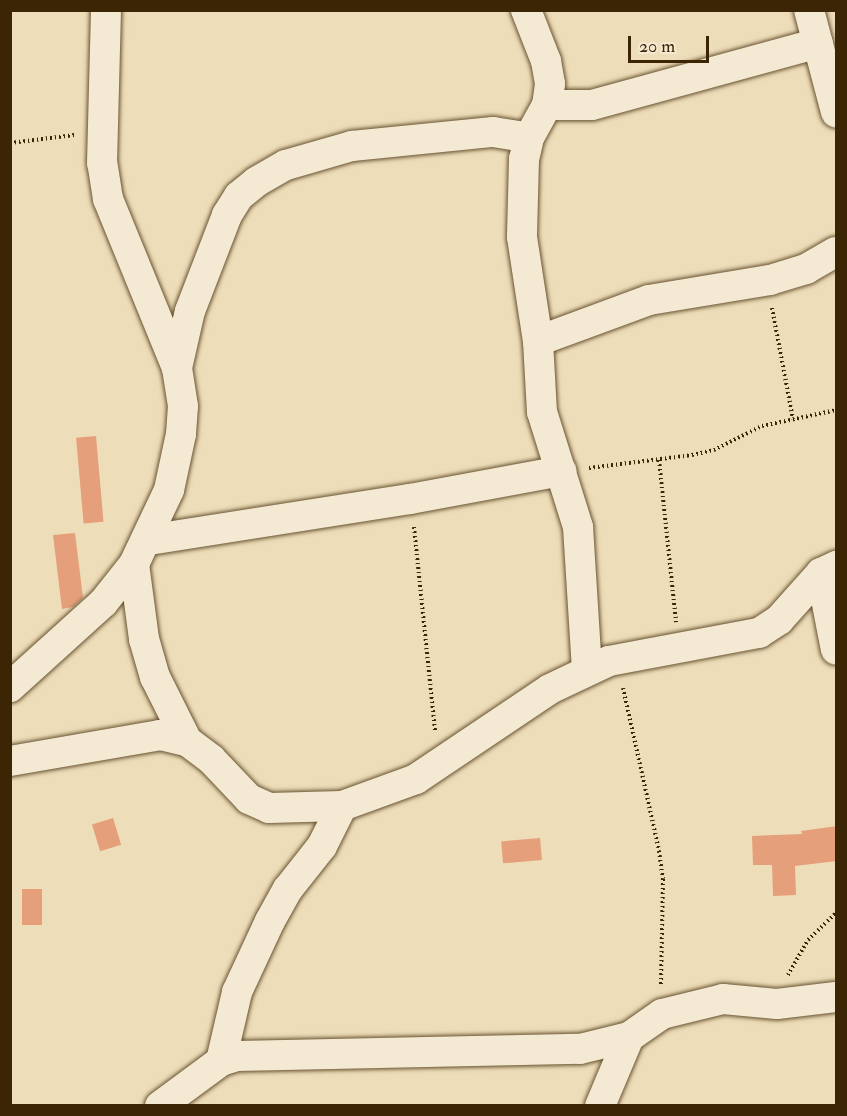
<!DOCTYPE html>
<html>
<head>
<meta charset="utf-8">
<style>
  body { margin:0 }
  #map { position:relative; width:847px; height:1116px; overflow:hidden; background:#eeddb9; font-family:"IM FELL Double Pica",serif }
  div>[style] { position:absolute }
  .building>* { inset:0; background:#e5a07b; transform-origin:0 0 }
  .path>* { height:4px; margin-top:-2px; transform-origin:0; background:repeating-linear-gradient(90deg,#3b2504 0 1.5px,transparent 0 4.5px) }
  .roads { filter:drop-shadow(0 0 2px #685331) drop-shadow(0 0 2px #685331) }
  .street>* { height:30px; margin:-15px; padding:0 15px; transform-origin:15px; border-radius:15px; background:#f4e9d2 }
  span { translate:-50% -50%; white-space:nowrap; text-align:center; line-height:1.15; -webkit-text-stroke:5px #f4e9d2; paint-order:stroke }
  .frame { position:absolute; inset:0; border:12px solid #3b2504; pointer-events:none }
  .scale { position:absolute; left:628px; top:36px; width:81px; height:27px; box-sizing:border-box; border:3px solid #3b2504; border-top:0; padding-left:8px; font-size:18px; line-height:21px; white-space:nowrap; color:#3b2504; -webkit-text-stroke:4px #f4e9d2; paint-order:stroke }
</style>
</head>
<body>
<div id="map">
  <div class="building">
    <div style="left:96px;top:436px;width:86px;height:20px;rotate:85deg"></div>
    <div style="clip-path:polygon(75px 533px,83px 598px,73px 607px,62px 609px,53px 535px)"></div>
    <div style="left:113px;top:818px;width:28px;height:22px;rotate:73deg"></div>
    <div style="clip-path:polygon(837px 826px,837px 861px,795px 866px,796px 895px,773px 896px,772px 865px,753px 865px,752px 836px,802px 834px,801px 831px)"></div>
    <div style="left:540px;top:838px;width:22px;height:39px;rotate:85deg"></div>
    <div style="left:22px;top:889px;width:20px;height:36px"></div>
  </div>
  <div class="path">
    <div style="left:10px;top:143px;width:65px;rotate:-7deg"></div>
    <div style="left:772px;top:308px;width:113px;rotate:79.3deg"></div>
    <div style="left:659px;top:460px;width:163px;rotate:84deg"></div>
    <div style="left:589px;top:468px;width:104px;rotate:-7.2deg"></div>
    <div style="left:692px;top:455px;width:23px;rotate:-13deg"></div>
    <div style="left:714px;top:450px;width:54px;rotate:-26.6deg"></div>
    <div style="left:762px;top:426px;width:76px;rotate:-12.2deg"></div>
    <div style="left:414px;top:527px;width:205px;rotate:84.1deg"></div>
    <div style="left:623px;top:688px;width:167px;rotate:77.5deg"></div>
    <div style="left:659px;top:851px;width:28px;rotate:82deg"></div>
    <div style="left:663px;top:879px;width:106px;rotate:91.1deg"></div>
    <div style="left:788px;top:975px;width:40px;rotate:-60.3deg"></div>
    <div style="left:808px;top:940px;width:39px;rotate:-44deg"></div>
  </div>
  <div class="roads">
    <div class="street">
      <div style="left:526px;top:10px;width:55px;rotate:68.6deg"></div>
      <div style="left:546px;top:61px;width:23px;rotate:80deg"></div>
      <div style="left:550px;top:84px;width:21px;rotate:98deg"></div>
      <div style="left:547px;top:105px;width:38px;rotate:119deg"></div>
      <div style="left:529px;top:138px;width:22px;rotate:103deg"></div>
      <div style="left:524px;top:159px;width:78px;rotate:91.5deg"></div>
      <div style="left:522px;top:237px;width:105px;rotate:81.3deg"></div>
      <div style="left:538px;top:341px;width:71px;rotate:86.8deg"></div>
      <div style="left:542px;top:412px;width:121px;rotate:72.6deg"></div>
      <div style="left:578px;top:527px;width:143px;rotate:86.4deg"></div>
      <div style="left:809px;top:10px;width:106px;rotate:75.2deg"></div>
      <div style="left:547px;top:105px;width:45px"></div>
      <div style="left:592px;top:105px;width:234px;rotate:-15.3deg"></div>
      <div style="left:538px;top:341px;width:118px;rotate:-20.3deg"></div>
      <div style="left:649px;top:300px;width:123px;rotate:-9.4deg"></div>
      <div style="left:770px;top:280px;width:38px;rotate:-17deg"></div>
      <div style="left:806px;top:269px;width:34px;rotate:-30deg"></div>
      <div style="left:177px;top:368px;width:58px;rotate:-77.2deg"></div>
      <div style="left:190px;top:311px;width:103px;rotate:-68.9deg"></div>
      <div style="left:227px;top:215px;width:22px;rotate:-58deg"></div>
      <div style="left:239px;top:196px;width:22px;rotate:-39deg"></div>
      <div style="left:256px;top:182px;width:34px;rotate:-30deg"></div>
      <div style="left:286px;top:165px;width:69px;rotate:-16.1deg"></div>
      <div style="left:352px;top:146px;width:142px;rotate:-5.7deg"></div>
      <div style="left:493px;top:132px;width:36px;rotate:9deg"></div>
      <div style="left:148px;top:540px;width:265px;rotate:-8.9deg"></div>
      <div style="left:410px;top:499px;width:154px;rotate:-10.5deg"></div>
      <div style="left:134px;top:564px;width:76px;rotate:82.4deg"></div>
      <div style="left:144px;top:639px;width:40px;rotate:74deg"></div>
      <div style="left:155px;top:677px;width:72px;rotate:63.4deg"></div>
      <div style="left:821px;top:573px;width:78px;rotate:79deg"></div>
      <div style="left:10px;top:687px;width:125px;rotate:-42.1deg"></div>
      <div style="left:103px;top:603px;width:50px;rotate:-51.5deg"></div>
      <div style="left:134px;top:564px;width:82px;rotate:-64.7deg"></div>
      <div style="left:169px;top:490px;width:57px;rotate:-77.9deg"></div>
      <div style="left:181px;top:434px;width:28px;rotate:-86deg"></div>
      <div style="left:183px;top:406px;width:38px;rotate:-99deg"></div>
      <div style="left:177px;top:368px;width:183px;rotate:-112.2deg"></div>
      <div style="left:108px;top:199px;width:36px;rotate:-99deg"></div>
      <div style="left:102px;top:163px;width:153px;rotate:-88.5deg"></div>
      <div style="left:10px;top:761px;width:152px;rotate:-9.8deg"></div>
      <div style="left:160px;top:735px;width:28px;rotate:13deg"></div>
      <div style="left:187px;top:741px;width:30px;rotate:37deg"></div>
      <div style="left:211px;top:759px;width:55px;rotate:46.5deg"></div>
      <div style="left:249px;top:799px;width:22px;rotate:24deg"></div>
      <div style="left:269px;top:808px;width:73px;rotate:-1.6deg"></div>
      <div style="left:342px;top:806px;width:79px;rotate:-20deg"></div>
      <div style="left:416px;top:779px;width:161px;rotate:-33.9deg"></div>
      <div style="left:550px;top:689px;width:65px;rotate:-25.4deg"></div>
      <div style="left:609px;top:661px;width:153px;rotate:-10.6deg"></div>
      <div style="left:759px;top:633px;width:24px;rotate:-33deg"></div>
      <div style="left:779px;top:620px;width:63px;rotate:-48.2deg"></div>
      <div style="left:821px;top:573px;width:17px;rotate:-25deg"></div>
      <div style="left:221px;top:1061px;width:71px;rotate:-76.9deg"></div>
      <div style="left:237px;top:992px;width:78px;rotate:-65.1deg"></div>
      <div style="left:270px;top:921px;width:37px;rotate:-61deg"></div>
      <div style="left:288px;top:889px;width:55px;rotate:-51.7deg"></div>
      <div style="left:322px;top:846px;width:45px;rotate:-63.4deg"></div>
      <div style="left:160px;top:1106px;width:76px;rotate:-36.4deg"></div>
      <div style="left:221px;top:1061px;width:17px;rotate:-17deg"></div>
      <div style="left:237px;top:1056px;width:343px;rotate:-1.2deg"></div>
      <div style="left:580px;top:1049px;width:50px;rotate:-13.8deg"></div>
      <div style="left:600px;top:1106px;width:75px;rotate:-67.2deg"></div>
      <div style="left:629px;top:1037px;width:40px;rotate:-34.9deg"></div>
      <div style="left:662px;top:1014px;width:63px;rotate:-13.8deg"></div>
      <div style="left:723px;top:999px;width:54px;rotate:5.3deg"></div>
      <div style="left:777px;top:1004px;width:59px;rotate:-6.8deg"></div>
    </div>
  </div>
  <div class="frame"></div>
  <div class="scale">20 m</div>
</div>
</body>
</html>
